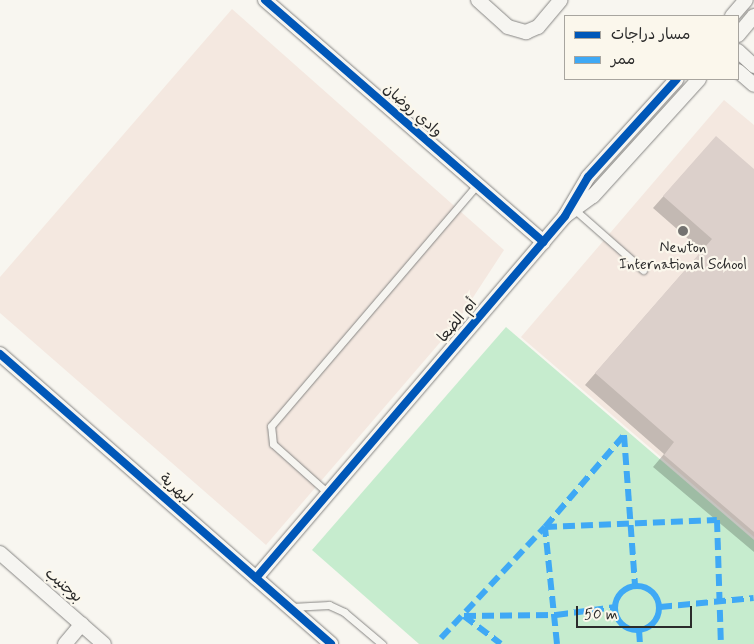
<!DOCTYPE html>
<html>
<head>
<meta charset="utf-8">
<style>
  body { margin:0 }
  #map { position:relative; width:754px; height:644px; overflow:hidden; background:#f8f6f0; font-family:Mynerve,"Playpen Sans Arabic",sans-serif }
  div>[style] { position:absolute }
  .built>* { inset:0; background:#f4e8e0 }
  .green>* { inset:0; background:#c6ecce }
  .shadow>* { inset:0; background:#0003 }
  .building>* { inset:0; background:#dcd0cb }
  .roads { filter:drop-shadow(0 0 1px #878684) drop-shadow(0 0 1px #878684) }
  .lane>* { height:7px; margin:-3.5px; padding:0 3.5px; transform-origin:3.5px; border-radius:3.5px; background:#f6f5f1 }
  .street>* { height:14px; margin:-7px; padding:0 7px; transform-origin:7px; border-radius:7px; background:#f6f5f1 }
  .quiet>* { height:6px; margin-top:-3px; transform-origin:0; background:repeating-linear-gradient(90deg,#3fa9f5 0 12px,transparent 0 18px) }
  .quiet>.ring { margin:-3px; padding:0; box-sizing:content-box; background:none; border:6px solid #3fa9f5; border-radius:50% }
  .cycleway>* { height:8px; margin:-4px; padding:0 4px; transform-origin:4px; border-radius:4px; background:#0057b8 }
  .dots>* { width:14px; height:14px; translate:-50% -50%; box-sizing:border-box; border:2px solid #fbf7ec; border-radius:50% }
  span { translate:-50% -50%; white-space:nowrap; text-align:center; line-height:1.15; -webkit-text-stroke:4.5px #fbf7ec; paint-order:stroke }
  .street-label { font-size:15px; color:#2b2b2b }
  .poi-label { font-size:15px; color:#2b2b2b }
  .legend { position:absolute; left:564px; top:15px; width:175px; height:65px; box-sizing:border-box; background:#fbf7ec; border:1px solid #a8a59f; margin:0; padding:6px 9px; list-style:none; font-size:15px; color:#2b2b2b }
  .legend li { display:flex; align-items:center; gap:10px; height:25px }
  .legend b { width:25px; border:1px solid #a8a59f }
  .scale { position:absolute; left:576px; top:606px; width:116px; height:22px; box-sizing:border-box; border:2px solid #2b2b2b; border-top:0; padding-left:6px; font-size:15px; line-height:18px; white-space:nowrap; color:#2b2b2b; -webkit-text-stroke:4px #fbf7ec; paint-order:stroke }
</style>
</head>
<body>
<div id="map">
  <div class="built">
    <div style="clip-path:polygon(232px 9px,504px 250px,455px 325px,266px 545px,0 313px,0 277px)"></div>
    <div style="clip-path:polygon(724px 100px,754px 125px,754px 537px,521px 337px)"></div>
  </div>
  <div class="green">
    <div style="clip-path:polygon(506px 327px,754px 540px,754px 644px,419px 644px,312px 550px)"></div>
  </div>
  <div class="shadow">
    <div style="clip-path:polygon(716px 137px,754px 171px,754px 552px,653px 467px,664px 454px,585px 385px,702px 251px,653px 208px)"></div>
  </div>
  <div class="building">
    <div style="clip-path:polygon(716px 136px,754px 169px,754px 532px,664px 455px,674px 442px,595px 373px,712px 239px,663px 196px)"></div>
  </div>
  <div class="roads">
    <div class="lane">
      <div style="left:575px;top:210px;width:91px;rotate:41.4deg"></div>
      <div style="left:329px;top:494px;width:75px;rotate:-138.2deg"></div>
      <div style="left:273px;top:444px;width:18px;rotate:-96deg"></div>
      <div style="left:271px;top:426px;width:316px;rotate:-49.5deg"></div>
      <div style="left:291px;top:607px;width:38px;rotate:-3deg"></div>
      <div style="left:329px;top:605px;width:17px;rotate:25deg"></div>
      <div style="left:344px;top:612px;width:50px;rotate:40.1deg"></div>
    </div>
    <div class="street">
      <div style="left:265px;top:0;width:369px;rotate:41deg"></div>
      <div style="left:478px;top:0;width:40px;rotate:42deg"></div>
      <div style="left:508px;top:27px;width:19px;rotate:16deg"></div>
      <div style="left:526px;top:32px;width:13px;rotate:-23deg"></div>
      <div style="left:538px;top:27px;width:35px;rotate:-50deg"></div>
      <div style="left:732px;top:16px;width:21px;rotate:-49deg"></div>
      <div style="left:738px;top:35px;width:25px;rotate:-50deg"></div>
      <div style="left:738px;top:51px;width:22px;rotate:43deg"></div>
      <div style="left:738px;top:71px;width:21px;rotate:41deg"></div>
      <div style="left:565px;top:216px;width:34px;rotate:-36deg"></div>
      <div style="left:593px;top:196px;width:158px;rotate:-47.8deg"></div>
      <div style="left:0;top:354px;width:440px;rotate:41.2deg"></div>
      <div style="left:0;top:553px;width:138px;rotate:41.2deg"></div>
      <div style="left:256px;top:578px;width:476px;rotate:-49.5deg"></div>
      <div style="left:565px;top:216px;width:45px;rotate:-59.5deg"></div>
      <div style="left:588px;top:177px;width:132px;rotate:-47.8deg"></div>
      <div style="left:65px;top:644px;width:26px;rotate:-50deg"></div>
    </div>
  </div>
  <div class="quiet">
    <div style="left:624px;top:435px;width:151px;rotate:85.8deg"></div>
    <div class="ring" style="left:615px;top:586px;width:38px;height:38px"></div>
    <div style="left:660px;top:607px;width:94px;rotate:-5.5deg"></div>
    <div style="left:464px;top:616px;width:92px;rotate:-0.6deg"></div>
    <div style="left:556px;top:615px;width:60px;rotate:-7.7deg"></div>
    <div style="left:464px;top:616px;width:46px;rotate:37.1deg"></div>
    <div style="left:639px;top:630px;width:14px;rotate:86deg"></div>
    <div style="left:441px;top:638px;width:152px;rotate:-46.9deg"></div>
    <div style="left:545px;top:527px;width:121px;rotate:-49.3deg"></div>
    <div style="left:557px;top:644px;width:118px;rotate:-95.9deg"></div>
    <div style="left:545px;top:527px;width:172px;rotate:-2.3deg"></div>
    <div style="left:717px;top:520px;width:124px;rotate:88.2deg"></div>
  </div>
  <div class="cycleway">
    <div style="left:265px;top:0;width:369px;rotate:41deg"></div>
    <div style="left:0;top:354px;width:440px;rotate:41.2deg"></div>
    <div style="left:256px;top:578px;width:476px;rotate:-49.5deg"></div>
    <div style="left:565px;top:216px;width:45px;rotate:-59.5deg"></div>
    <div style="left:588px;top:177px;width:132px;rotate:-47.8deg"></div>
  </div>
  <div class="dots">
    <div style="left:683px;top:231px;background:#737270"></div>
  </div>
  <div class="street-label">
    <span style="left:412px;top:111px;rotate:41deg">وادي روضان</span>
    <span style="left:458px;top:321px;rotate:-50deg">أم الضعا</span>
    <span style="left:175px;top:489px;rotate:41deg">لبهرية</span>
    <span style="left:63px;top:586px;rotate:41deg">بوجنيب</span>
  </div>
  <div class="poi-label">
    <span style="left:683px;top:257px">Newton<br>International School</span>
  </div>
  <ul class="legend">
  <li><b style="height:6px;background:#0057b8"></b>مسار دراجات</li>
  <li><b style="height:6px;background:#3fa9f5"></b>ممر</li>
  </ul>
  <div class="scale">50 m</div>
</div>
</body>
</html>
